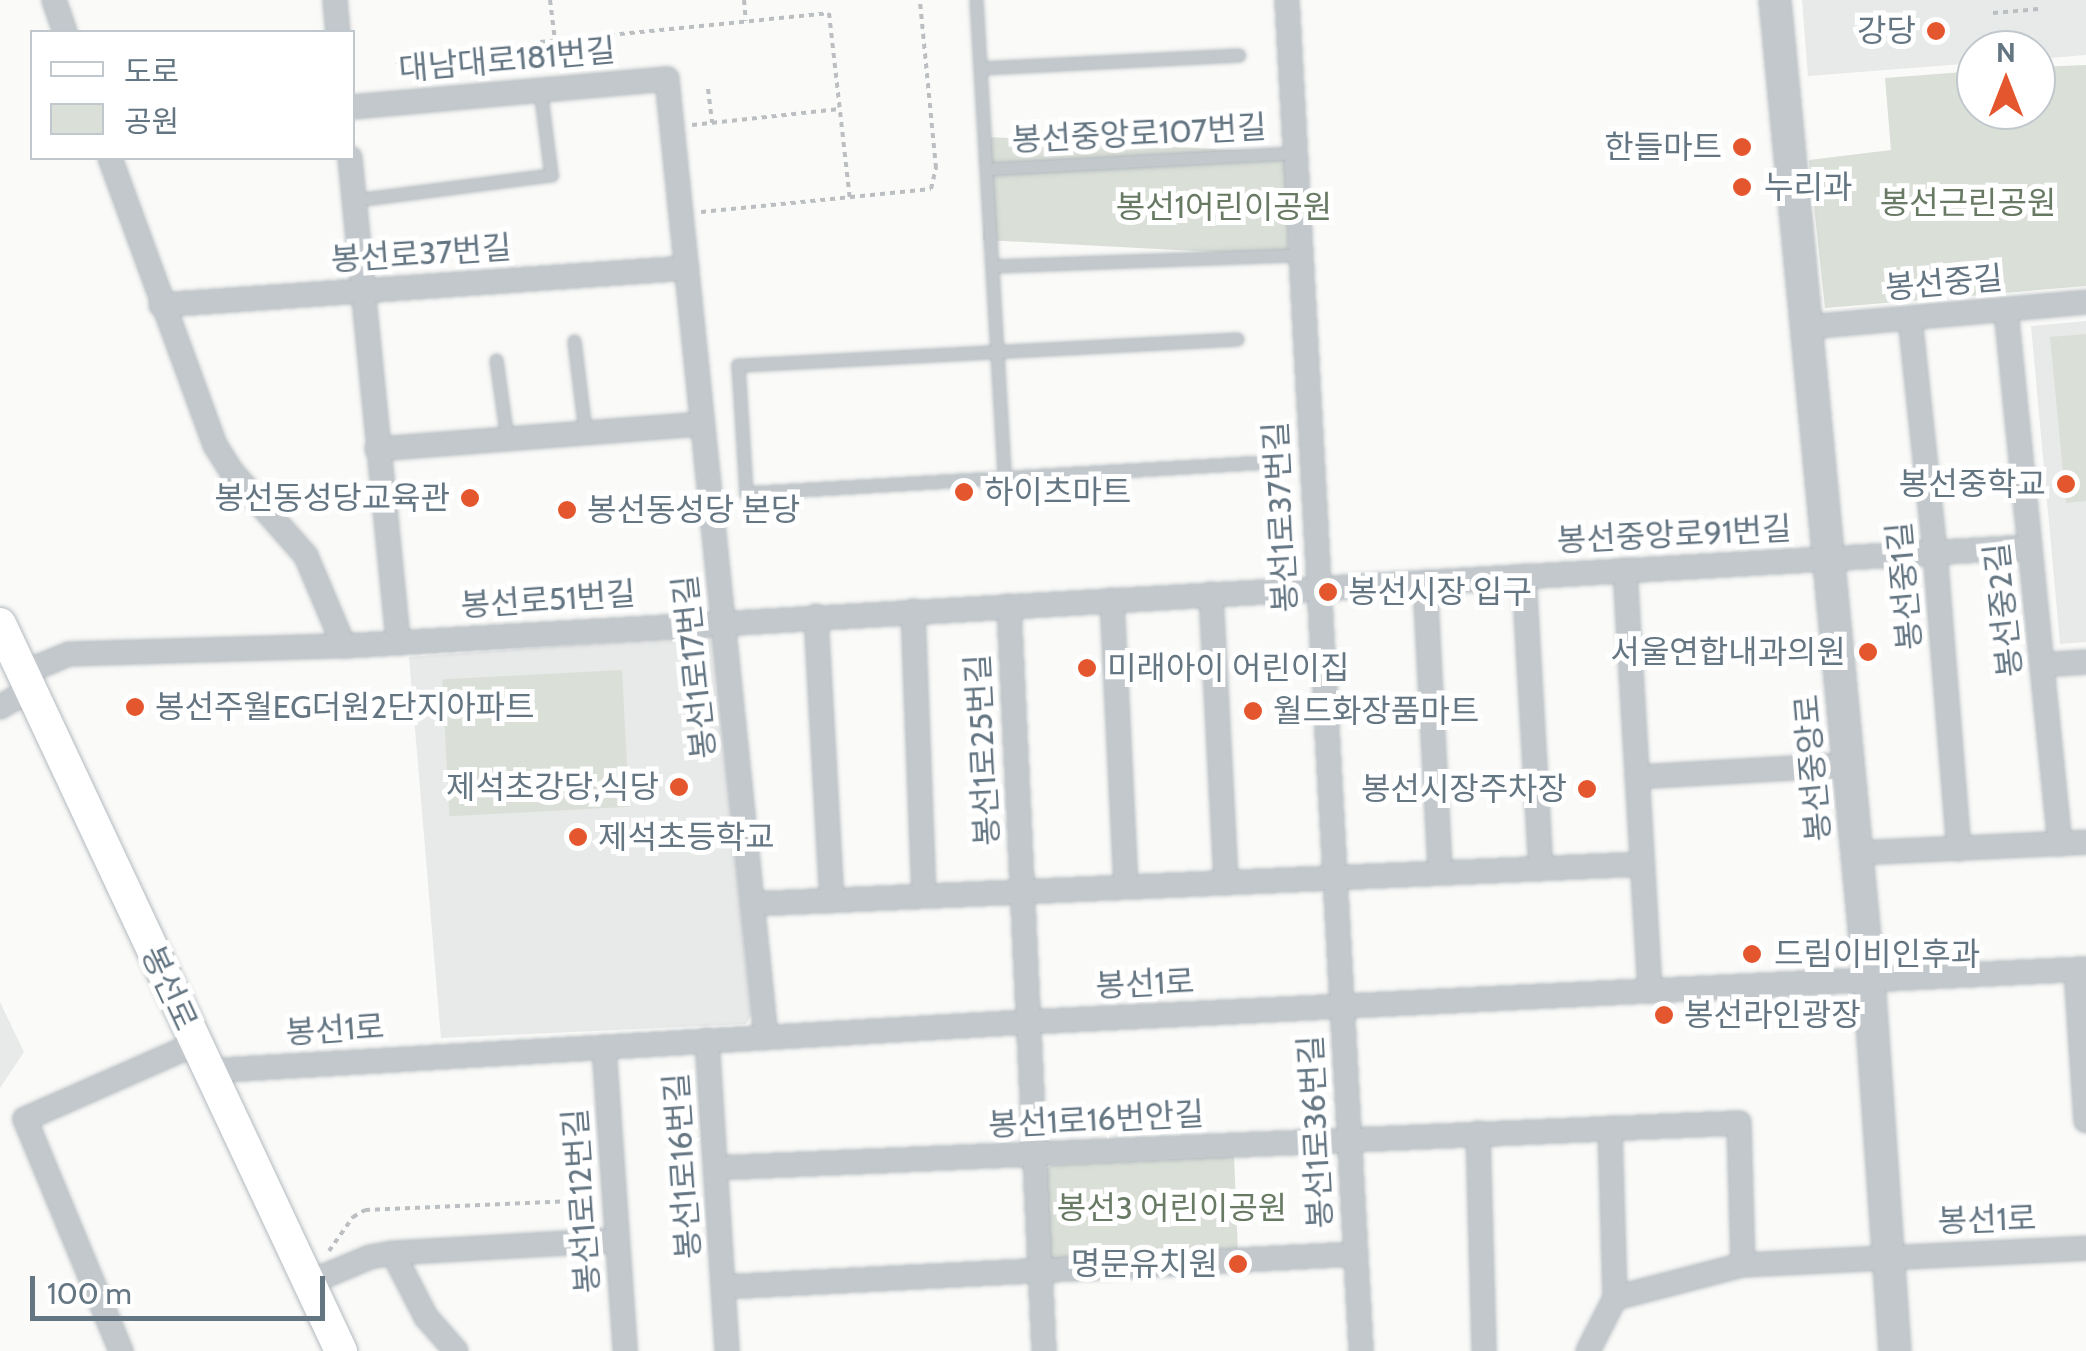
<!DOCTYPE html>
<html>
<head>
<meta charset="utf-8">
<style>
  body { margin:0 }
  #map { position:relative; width:2086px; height:1351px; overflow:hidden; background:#fafaf8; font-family:Cabin,"Noto Sans KR",sans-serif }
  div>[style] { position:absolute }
  .built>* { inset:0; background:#e8e9e9 }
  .green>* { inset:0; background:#dadfd7; transform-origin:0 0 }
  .path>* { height:4px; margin-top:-2px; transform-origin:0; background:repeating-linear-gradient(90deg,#bbbfc2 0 5px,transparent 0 10px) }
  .roads { filter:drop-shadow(0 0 2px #b3babf) drop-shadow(0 0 2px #b3babf) }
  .service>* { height:11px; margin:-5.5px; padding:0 5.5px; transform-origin:5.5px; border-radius:5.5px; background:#c3c8cc }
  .minor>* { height:22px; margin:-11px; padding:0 11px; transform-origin:11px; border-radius:11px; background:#c3c8cc }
  .tertiary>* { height:30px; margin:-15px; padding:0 15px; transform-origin:15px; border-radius:15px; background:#c3c8cc }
  .secondary>* { height:32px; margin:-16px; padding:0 16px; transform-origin:16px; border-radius:16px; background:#fff }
  .dots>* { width:28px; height:28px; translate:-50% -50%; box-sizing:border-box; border:5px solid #fff; border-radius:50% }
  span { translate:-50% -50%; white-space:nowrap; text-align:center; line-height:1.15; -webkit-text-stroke:10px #fff; paint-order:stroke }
  .poi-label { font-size:32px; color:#657683 }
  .right { translate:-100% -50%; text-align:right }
  .left { translate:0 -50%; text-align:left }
  .street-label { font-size:32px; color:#657683 }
  .park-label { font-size:32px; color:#687a64 }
  .legend { position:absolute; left:30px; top:30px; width:325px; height:130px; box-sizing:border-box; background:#fff; border:2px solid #c1c8cd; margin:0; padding:12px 18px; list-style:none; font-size:30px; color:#657683 }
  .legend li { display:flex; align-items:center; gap:20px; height:50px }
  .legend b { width:50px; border:2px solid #c1c8cd }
  .north { position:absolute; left:1956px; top:30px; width:100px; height:100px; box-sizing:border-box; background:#fff; border:2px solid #c1c8cd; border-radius:50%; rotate:0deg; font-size:28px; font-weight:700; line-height:40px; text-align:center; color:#657683 }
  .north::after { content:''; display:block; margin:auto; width:35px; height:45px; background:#e4572e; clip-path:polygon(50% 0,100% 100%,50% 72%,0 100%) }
  .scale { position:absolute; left:30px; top:1276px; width:295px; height:45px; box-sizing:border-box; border:5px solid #657683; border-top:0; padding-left:12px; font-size:30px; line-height:35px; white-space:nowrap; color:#657683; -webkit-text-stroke:8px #fff; paint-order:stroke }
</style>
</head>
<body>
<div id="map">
  <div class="built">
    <div style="clip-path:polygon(1802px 0,2086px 0,2086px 55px,2036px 59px,2036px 50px,1976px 50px,1976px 63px,1808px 76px)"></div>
    <div style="clip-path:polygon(2086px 321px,2086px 642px,2060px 644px,2031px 326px)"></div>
    <div style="clip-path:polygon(713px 635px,751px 1016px,746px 1024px,441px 1038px,409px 657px)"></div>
    <div style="clip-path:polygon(0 1002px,24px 1052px,0 1088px)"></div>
  </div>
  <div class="green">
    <div style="clip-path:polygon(2086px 65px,2086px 286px,1825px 308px,1809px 160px,1891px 150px,1885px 78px,1976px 71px,1976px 110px,2036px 110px,2036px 67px)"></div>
    <div style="left:1293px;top:153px;width:103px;height:305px;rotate:93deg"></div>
    <div style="clip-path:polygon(2086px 334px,2086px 501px,2066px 503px,2050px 337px)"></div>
    <div style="left:622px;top:670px;width:137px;height:180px;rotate:87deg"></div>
    <div style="clip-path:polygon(1234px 1156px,1238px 1253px,1047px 1262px,1042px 1173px,1051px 1165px)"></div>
  </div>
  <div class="path">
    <div style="left:550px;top:0;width:40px;rotate:82.9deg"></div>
    <div style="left:744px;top:0;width:21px;rotate:85deg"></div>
    <div style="left:1993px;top:13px;width:46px;rotate:-5deg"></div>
    <div style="left:396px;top:62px;width:17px;rotate:24deg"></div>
    <div style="left:412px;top:69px;width:95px;rotate:-4.8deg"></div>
    <div style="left:507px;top:61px;width:38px;rotate:-30deg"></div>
    <div style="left:540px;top:42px;width:290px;rotate:-5.7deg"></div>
    <div style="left:829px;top:13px;width:187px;rotate:83.6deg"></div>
    <div style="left:2043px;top:66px;width:25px;rotate:83deg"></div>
    <div style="left:708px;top:89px;width:34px;rotate:83deg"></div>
    <div style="left:692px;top:125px;width:148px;rotate:-6.2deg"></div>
    <div style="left:701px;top:212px;width:231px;rotate:-5.7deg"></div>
    <div style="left:931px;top:189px;width:22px;rotate:-77deg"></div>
    <div style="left:936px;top:168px;width:167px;rotate:-95.5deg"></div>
    <div style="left:329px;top:1251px;width:42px;rotate:-54.8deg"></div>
    <div style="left:353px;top:1217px;width:14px;rotate:-30deg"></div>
    <div style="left:365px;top:1210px;width:209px;rotate:-2.5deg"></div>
  </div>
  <div class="roads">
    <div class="service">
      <div style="left:976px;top:0;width:478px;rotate:86.6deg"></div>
      <div style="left:982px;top:68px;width:257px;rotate:-2.9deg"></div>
      <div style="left:988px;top:169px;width:305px;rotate:-3deg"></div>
      <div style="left:355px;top:200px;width:198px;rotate:-7.3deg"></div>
      <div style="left:551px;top:175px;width:87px;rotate:-97.3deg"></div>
      <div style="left:993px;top:266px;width:306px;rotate:-2.1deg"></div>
      <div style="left:1237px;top:339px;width:500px;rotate:177deg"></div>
      <div style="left:738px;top:365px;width:128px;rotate:86.4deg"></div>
      <div style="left:746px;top:493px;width:521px;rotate:-3.41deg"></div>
      <div style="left:574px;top:341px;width:91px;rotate:83deg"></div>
      <div style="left:496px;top:360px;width:79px;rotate:82deg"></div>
    </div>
    <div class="minor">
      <div style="left:54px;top:0;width:34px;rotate:71deg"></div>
      <div style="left:335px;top:0;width:32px;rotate:85deg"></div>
      <div style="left:1287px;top:0;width:1353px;rotate:86.86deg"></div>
      <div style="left:352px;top:107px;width:316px;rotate:-5.1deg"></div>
      <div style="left:667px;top:79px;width:963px;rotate:84.1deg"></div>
      <div style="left:110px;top:158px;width:306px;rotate:69.9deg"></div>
      <div style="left:215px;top:445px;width:32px;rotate:58deg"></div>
      <div style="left:232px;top:472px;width:112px;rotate:48.6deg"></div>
      <div style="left:306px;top:556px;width:98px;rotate:67.1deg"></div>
      <div style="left:350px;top:158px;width:487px;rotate:84.3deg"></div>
      <div style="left:161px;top:305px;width:527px;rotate:-4.02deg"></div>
      <div style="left:2006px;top:310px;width:537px;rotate:84.23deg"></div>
      <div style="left:1910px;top:318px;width:235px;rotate:83.9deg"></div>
      <div style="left:1935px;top:552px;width:298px;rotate:85.4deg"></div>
      <div style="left:1807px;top:327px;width:280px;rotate:-5.1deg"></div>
      <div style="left:377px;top:449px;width:326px;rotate:-4.4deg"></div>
      <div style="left:1625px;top:570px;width:422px;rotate:86.6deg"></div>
      <div style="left:1524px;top:576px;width:292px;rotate:86.7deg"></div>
      <div style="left:1425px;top:582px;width:291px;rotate:87deg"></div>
      <div style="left:1211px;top:594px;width:288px;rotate:87deg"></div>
      <div style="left:1112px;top:600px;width:287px;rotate:87.2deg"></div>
      <div style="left:1009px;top:606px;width:746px;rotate:87.31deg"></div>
      <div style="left:913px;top:611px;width:285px;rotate:87.8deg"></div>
      <div style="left:816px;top:616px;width:285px;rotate:86.8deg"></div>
      <div style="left:2042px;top:665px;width:44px;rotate:-3.9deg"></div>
      <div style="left:23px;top:673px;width:50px;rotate:-22.4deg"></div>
      <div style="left:69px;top:654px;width:275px;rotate:-1.7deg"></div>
      <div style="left:344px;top:646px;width:1689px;rotate:-3.36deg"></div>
      <div style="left:0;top:707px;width:36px;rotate:-30deg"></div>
      <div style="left:1637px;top:777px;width:211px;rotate:-3.3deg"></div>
      <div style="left:1856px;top:853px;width:230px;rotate:-2.7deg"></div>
      <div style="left:752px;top:904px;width:891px;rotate:-2.57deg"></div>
      <div style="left:2076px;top:970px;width:151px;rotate:86.2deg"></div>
      <div style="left:707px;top:1040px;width:312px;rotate:86.3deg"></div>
      <div style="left:604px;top:1047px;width:305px;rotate:86deg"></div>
      <div style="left:207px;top:1071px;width:822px;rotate:-3.42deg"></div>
      <div style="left:1028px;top:1022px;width:1059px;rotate:-2.87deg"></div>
      <div style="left:1610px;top:1128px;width:170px;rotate:88.3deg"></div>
      <div style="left:1478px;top:1133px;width:218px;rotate:88.4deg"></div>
      <div style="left:716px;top:1168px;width:1024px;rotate:-2.52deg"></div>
      <div style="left:1739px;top:1123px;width:142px;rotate:88.4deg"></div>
      <div style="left:393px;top:1253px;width:72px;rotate:62.7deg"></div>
      <div style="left:426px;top:1317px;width:45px;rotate:48.6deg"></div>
      <div style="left:308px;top:1283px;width:67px;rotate:-22.8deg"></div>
      <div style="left:370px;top:1257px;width:23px;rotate:-10deg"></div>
      <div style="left:393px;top:1253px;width:224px;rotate:-3.3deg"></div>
      <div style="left:724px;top:1287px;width:633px;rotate:-2.99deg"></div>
      <div style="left:121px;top:1351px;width:251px;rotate:-112.5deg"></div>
      <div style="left:25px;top:1119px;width:186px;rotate:-23.8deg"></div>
      <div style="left:1588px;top:1351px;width:59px;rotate:-63deg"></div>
      <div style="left:1615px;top:1298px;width:132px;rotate:-14.5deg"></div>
      <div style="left:1743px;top:1265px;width:343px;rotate:-2.8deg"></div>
    </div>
    <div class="tertiary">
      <div style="left:1775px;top:0;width:984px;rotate:84.52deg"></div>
      <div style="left:1869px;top:980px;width:372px;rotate:86deg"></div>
    </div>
    <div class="secondary">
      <div style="left:0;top:624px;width:803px;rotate:64.87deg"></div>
    </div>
  </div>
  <div class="dots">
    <div style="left:1936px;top:31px;background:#e4572e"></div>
    <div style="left:1742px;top:147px;background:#e4572e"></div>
    <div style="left:1742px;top:187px;background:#e4572e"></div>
    <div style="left:2066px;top:484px;background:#e4572e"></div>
    <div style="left:964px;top:492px;background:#e4572e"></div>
    <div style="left:470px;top:498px;background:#e4572e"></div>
    <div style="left:567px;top:510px;background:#e4572e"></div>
    <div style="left:1328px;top:592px;background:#e4572e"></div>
    <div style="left:1868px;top:652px;background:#e4572e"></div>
    <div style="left:1087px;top:668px;background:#e4572e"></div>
    <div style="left:135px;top:707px;background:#e4572e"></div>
    <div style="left:1253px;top:711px;background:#e4572e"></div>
    <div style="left:679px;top:787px;background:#e4572e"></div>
    <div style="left:1587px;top:789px;background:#e4572e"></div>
    <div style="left:578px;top:837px;background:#e4572e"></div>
    <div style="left:1752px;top:954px;background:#e4572e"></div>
    <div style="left:1664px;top:1015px;background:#e4572e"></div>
    <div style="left:1238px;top:1264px;background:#e4572e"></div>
  </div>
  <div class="poi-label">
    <span class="right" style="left:1916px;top:31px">강당</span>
    <span class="right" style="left:1722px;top:147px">한들마트</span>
    <span class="left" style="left:1764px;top:187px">누리과</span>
    <span class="right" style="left:2046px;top:484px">봉선중학교</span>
    <span class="left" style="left:984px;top:492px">하이츠마트</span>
    <span class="right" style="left:450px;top:498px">봉선동성당교육관</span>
    <span class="left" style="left:587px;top:510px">봉선동성당 본당</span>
    <span class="left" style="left:1348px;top:592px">봉선시장 입구</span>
    <span class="right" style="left:1846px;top:652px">서울연합내과의원</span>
    <span class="left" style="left:1107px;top:668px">미래아이 어린이집</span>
    <span class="left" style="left:155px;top:707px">봉선주월EG더원2단지아파트</span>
    <span class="left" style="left:1273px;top:711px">월드화장품마트</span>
    <span class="right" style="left:659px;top:787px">제석초강당,식당</span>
    <span class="right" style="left:1567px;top:789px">봉선시장주차장</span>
    <span class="left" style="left:598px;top:837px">제석초등학교</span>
    <span class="left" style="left:1774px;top:954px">드림이비인후과</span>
    <span class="left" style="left:1684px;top:1015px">봉선라인광장</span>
    <span class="right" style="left:1218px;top:1264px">명문유치원</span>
  </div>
  <div class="street-label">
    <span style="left:507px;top:60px;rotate:-5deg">대남대로181번길</span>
    <span style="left:1139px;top:134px;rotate:-3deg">봉선중앙로107번길</span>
    <span style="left:421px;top:254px;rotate:-4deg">봉선로37번길</span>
    <span style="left:1944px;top:283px;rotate:-5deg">봉선중길</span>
    <span style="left:1281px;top:517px;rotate:-93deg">봉선1로37번길</span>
    <span style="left:1674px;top:535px;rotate:-3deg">봉선중앙로91번길</span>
    <span style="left:1905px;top:586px;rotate:-95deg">봉선중1길</span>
    <span style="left:548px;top:600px;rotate:-4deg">봉선로51번길</span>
    <span style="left:2004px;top:610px;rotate:-96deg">봉선중2길</span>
    <span style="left:695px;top:667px;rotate:-96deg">봉선1로17번길</span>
    <span style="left:983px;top:750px;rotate:-93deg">봉선1로25번길</span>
    <span style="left:1813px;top:768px;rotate:-95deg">봉선중앙로</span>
    <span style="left:1145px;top:984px;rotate:-3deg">봉선1로</span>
    <span style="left:169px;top:988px;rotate:65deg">봉선로</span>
    <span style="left:335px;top:1030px;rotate:-4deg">봉선1로</span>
    <span style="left:1096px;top:1120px;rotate:-3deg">봉선1로16번안길</span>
    <span style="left:1316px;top:1132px;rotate:-93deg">봉선1로36번길</span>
    <span style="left:683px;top:1166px;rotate:-94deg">봉선1로16번길</span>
    <span style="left:582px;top:1201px;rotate:-94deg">봉선1로12번길</span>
    <span style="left:1987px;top:1220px;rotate:-2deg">봉선1로</span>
  </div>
  <div class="park-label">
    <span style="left:1968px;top:203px">봉선근린공원</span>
    <span style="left:1224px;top:207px">봉선1어린이공원</span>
    <span style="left:1172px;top:1208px">봉선3 어린이공원</span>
  </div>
  <ul class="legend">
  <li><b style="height:12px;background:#fff"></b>도로</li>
  <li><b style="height:28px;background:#dadfd7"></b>공원</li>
  </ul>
  <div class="north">N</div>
  <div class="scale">100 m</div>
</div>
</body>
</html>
